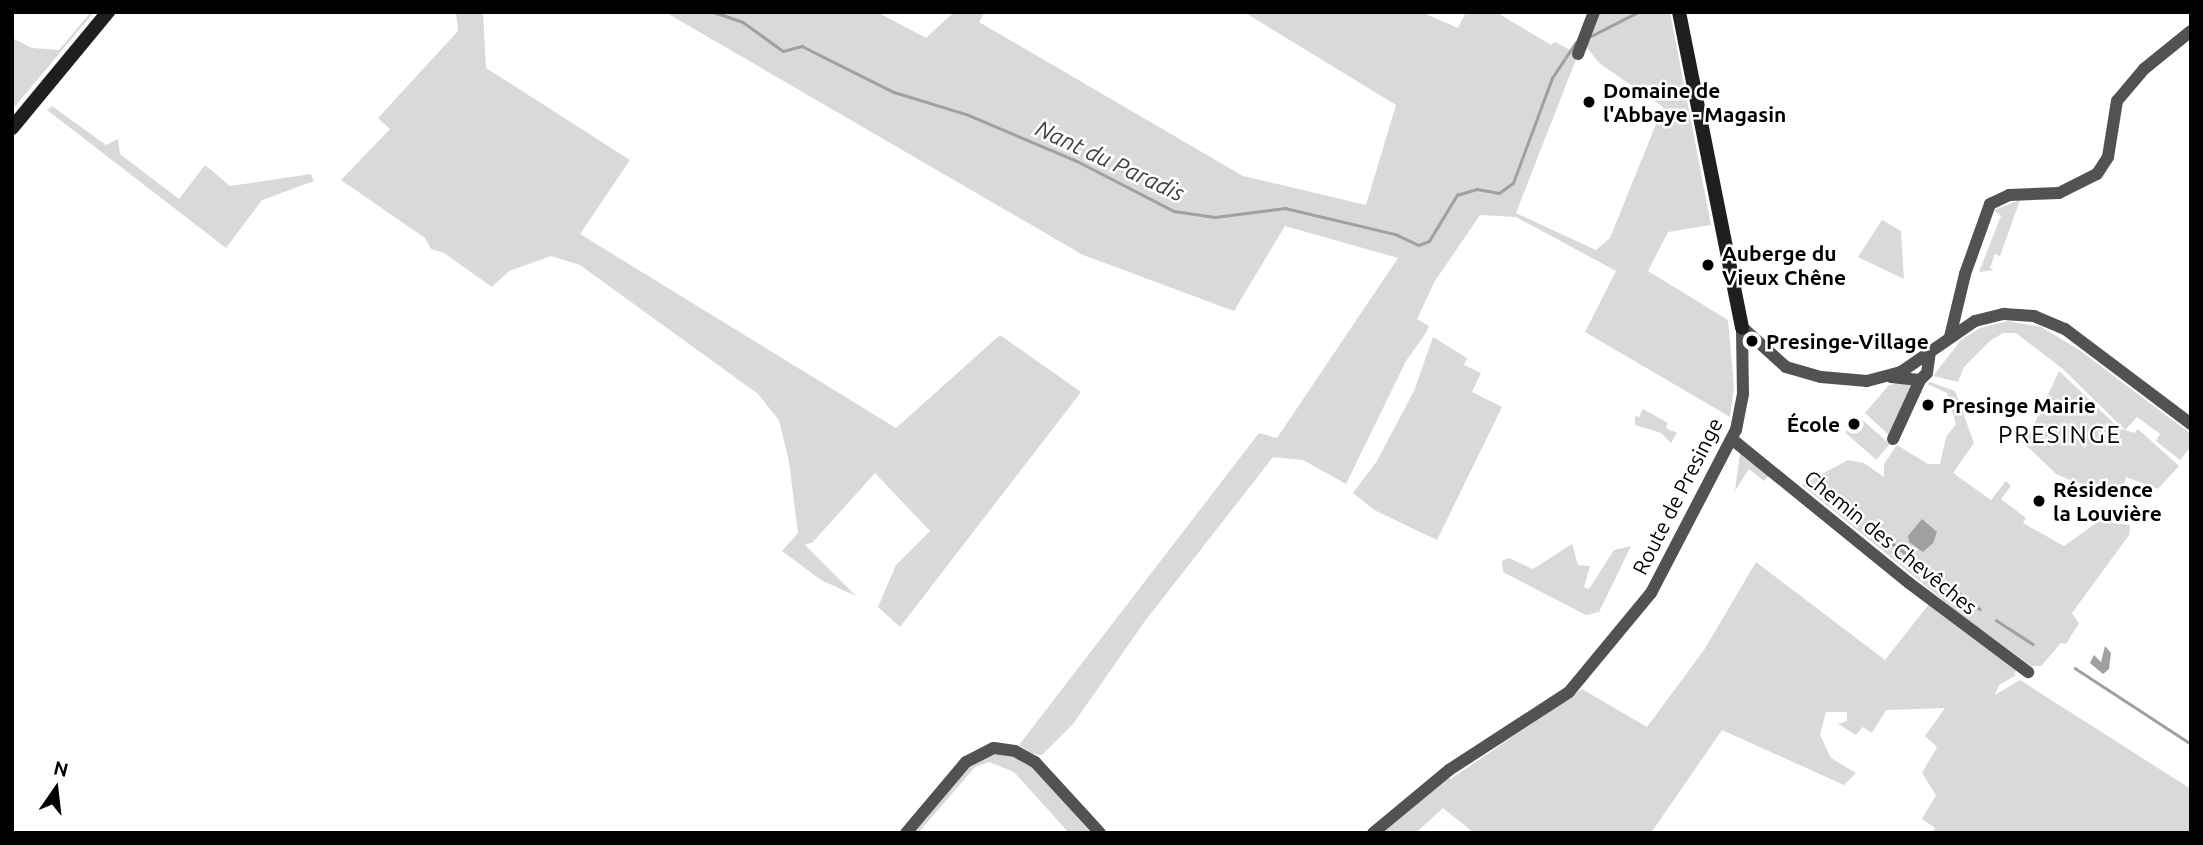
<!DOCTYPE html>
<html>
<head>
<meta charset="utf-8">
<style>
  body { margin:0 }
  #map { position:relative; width:2203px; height:845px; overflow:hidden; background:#fff; font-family:Ubuntu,sans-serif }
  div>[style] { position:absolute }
  .green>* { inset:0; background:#d9d9d9; transform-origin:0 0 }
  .water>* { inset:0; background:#a0a0a0 }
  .stream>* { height:2.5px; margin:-1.25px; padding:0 1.25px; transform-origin:1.25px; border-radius:1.25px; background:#a0a0a0 }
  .street>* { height:12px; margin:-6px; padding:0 6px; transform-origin:6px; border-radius:6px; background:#525252 }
  .secondary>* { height:14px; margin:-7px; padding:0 7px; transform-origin:7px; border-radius:7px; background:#1f1f1f }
  .dots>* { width:19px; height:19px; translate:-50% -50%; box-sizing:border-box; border:4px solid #fff; border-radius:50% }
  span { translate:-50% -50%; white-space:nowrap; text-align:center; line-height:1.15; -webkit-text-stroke:5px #fff; paint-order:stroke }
  .poi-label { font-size:21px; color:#000; font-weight:700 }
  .left { translate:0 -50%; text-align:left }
  .right { translate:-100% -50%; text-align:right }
  .street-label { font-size:21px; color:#000 }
  .water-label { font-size:23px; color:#414141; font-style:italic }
  .quarter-label { font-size:24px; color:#000; letter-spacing:2px }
  .frame { position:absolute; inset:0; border:14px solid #000; pointer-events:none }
  .north { position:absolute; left:21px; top:754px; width:70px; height:70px; -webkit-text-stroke:5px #fff; paint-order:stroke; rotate:14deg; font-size:19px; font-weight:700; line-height:28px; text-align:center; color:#000 }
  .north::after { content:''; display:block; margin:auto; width:24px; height:32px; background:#000; clip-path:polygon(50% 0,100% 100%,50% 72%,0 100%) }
</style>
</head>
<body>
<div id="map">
  <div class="green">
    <div style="clip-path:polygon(91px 12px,94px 12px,12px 110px,12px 38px,32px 48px,59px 50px)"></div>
    <div style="clip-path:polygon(456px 12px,483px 12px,486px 68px,630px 160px,580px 234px,896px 428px,1000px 335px,1081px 392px,900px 627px,878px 607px,896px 565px,930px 531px,875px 473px,813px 542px,805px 545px,856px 596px,821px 580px,782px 551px,798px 533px,789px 462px,779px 420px,758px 394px,580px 265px,551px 256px,509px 271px,492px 287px,444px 253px,431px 249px,425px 238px,341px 180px,390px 129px,378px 118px,458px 31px)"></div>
    <div style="clip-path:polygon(665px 12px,877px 12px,926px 38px,954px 12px,985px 12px,979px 22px,1243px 176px,1366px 205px,1396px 105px,1244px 12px,1421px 12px,1458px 28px,1466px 12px,1496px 12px,1551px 45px,1555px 42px,1578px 54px,1516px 213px,1596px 250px,1610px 238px,1663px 107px,1599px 63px,1585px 45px,1599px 12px,1670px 12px,1711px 225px,1668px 232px,1648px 271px,1728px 320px,1734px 387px,1730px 417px,1585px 332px,1616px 271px,1516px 217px,1480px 215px,1435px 281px,1417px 319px,1429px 326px,1426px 333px,1406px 361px,1346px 484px,1303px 460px,1273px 457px,1145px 621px,1073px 724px,1042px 755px,1033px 754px,1019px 745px,1259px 433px,1277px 438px,1398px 258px,1285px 226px,1234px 311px,1083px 255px)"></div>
    <div style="clip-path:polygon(52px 106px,106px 145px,118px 139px,120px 154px,179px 199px,205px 165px,230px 186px,311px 174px,314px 181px,262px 200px,226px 248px,47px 110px)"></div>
    <div style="clip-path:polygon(2020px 200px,2000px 256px,1995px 254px,1990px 268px,1994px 270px,1979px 272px,2001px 216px,1994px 210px)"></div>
    <div style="clip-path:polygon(1882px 220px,1901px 231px,1904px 279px,1858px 257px)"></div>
    <div style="clip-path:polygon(2008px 321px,2041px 327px,2078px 349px,2191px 434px,2191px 446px,2180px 460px,2156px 441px,2160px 434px,2137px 417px,2125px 430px,2064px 370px,2016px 333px,2003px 333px,1990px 341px,1964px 367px,1958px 382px,1933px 376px,1961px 340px,1980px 328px)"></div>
    <div style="clip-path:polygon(1433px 337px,1467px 358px,1464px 365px,1481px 373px,1472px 392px,1502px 407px,1437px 540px,1374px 510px,1353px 493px,1377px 461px,1414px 391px)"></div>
    <div style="clip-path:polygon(2059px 371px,2119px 428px,2134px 433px,2138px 429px,2179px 466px,2158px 489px,2126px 477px,2123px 490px,2077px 483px,2056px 474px,2025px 444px)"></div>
    <div style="clip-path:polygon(1904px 382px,1913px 386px,1890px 436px,1865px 413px,1889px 385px)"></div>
    <div style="clip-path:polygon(1930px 382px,1955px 391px,1974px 443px,1953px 473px,1991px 500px,2006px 481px,2011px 486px,2001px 499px,2026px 518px,2023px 523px,2064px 546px,2099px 521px,2130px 525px,2129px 535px,2072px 613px,2079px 623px,2066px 644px,2061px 643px,2041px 666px,2031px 666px,1965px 618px,1802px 485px,1848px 460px,1864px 463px,1884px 477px,1884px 464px,1897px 445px,1928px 464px,1940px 464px,1946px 437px,1956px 424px,1947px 393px,1927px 384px)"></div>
    <div style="clip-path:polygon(1643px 409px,1668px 423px,1666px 428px,1677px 433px,1671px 443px,1661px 433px,1635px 425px,1635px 416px,1639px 417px)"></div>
    <div style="left:1859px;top:417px;width:41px;height:21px;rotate:41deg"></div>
    <div style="clip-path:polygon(1740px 453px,1769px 475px,1764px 481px,1749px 469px,1735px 491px)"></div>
    <div style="clip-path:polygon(1572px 544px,1578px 565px,1590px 566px,1584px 587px,1589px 589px,1614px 550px,1631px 546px,1599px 612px,1586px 615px,1503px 572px,1502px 561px,1509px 558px,1533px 569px)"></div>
    <div style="clip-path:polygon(1756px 562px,1885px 660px,1929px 604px,2016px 667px,2015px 676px,1999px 685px,1995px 695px,2020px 680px,2191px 789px,2191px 833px,1932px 833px,1935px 828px,1922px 819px,1936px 795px,1922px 773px,1937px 747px,1925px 736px,1945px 708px,1886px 710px,1872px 733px,1863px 727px,1856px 735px,1838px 724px,1847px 721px,1847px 712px,1826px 712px,1820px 735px,1831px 758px,1856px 773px,1844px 785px,1722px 730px,1651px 833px,1474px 833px,1443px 808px,1416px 833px,1380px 833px,1448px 776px,1451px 779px,1582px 689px,1647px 727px,1704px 650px)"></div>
    <div style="clip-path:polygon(989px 754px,1012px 755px,1031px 765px,1091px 833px,1069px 833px,1014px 772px,989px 762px,975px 767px,918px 833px,912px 833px,973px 763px)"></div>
  </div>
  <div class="water">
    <div style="clip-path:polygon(1922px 519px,1937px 532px,1933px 543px,1923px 552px,1909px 542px,1908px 536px)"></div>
    <div style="clip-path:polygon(2105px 646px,2111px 653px,2109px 669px,2103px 674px,2090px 663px,2094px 655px,2101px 662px)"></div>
  </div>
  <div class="stream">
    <div style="left:714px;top:12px;width:31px;rotate:19deg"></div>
    <div style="left:743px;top:22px;width:49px;rotate:35.9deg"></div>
    <div style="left:783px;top:51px;width:20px;rotate:-15deg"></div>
    <div style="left:802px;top:46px;width:103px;rotate:26.6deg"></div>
    <div style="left:894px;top:92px;width:75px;rotate:17deg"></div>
    <div style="left:966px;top:114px;width:121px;rotate:22.9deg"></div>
    <div style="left:1077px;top:161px;width:109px;rotate:27.3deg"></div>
    <div style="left:1174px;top:211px;width:41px;rotate:8.3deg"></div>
    <div style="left:1215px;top:217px;width:71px;rotate:-7.3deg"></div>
    <div style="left:1285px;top:208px;width:113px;rotate:13.3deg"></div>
    <div style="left:1395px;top:234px;width:26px;rotate:25deg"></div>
    <div style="left:1419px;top:245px;width:11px;rotate:-22deg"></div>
    <div style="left:1429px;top:241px;width:54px;rotate:-58.7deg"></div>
    <div style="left:1457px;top:195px;width:21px;rotate:-17deg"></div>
    <div style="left:1477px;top:189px;width:22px;rotate:10deg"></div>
    <div style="left:1499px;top:193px;width:17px;rotate:-36deg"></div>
    <div style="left:1513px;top:183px;width:112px;rotate:-69.6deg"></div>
    <div style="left:1552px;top:78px;width:43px;rotate:-56.3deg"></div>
    <div style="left:1591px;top:36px;width:53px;rotate:-27.1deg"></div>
    <div style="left:1880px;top:534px;width:125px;rotate:36.9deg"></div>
    <div style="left:1996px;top:620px;width:44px;rotate:33deg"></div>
    <div style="left:2075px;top:668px;width:139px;rotate:33.2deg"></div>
  </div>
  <div class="street">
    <div style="left:1578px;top:54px;width:45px;rotate:-69.1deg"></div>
    <div style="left:1743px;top:328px;width:58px;rotate:42.2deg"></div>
    <div style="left:1786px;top:367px;width:36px;rotate:16deg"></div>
    <div style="left:1821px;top:377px;width:46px;rotate:5deg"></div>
    <div style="left:1867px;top:381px;width:35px;rotate:-15deg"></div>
    <div style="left:1901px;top:372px;width:90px;rotate:-34.6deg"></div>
    <div style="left:1975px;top:321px;width:30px;rotate:-14deg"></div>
    <div style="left:2004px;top:314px;width:30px;rotate:4deg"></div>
    <div style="left:2034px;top:316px;width:34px;rotate:23deg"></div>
    <div style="left:2065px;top:329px;width:158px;rotate:37deg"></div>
    <div style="left:1950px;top:337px;width:65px;rotate:-76.6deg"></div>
    <div style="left:1965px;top:274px;width:74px;rotate:-70.3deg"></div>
    <div style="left:1990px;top:204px;width:21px;rotate:-25deg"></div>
    <div style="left:2009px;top:195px;width:50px;rotate:-2.3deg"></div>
    <div style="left:2059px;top:193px;width:42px;rotate:-26.6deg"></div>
    <div style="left:2097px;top:174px;width:20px;rotate:-57deg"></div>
    <div style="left:2108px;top:157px;width:57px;rotate:-80.9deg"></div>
    <div style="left:2117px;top:101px;width:42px;rotate:-49.8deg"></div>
    <div style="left:2144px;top:69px;width:60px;rotate:-39deg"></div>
    <div style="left:1891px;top:377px;width:29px;rotate:6deg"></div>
    <div style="left:1920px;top:380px;width:10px;rotate:-45deg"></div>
    <div style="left:1927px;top:373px;width:21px;rotate:-82deg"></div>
    <div style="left:1893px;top:439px;width:65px;rotate:-65.4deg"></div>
    <div style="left:1733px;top:440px;width:227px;rotate:39.1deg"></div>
    <div style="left:1909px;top:583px;width:149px;rotate:36.8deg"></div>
    <div style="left:906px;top:833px;width:93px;rotate:-49.8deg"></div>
    <div style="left:966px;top:762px;width:31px;rotate:-27deg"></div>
    <div style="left:994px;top:748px;width:21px;rotate:8deg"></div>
    <div style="left:1015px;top:751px;width:23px;rotate:29deg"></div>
    <div style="left:1035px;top:762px;width:96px;rotate:47.5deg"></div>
    <div style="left:1373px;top:833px;width:99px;rotate:-39.7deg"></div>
    <div style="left:1449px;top:770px;width:143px;rotate:-33deg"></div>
    <div style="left:1569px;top:692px;width:129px;rotate:-50.4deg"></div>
    <div style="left:1651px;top:593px;width:184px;rotate:-62.5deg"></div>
    <div style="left:1736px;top:430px;width:37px;rotate:-79deg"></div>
    <div style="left:1743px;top:394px;width:66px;rotate:-90.9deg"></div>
  </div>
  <div class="secondary">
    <div style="left:1679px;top:12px;width:322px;rotate:78.7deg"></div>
    <div style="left:12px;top:128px;width:151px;rotate:-50.4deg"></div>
  </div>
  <div class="dots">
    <div style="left:1589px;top:102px;background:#000"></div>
    <div style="left:1708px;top:265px;background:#000"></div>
    <div style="left:1752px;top:341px;background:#000"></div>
    <div style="left:1928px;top:405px;background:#000"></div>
    <div style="left:1854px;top:424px;background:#000"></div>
    <div style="left:2039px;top:501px;background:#000"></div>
  </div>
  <div class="poi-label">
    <span class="left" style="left:1603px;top:102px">Domaine de<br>l'Abbaye - Magasin</span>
    <span class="left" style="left:1722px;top:265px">Auberge du<br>Vieux Chêne</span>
    <span class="left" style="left:1766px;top:341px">Presinge-Village</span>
    <span class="left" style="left:1942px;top:405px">Presinge Mairie</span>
    <span class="right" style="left:1840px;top:424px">École</span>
    <span class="left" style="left:2053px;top:501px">Résidence<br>la Louvière</span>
  </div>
  <div class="street-label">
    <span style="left:1677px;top:496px;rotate:-63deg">Route de Presinge</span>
    <span style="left:1891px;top:542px;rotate:39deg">Chemin des Chevêches</span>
  </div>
  <div class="water-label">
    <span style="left:1110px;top:161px;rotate:25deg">Nant du Paradis</span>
  </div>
  <div class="quarter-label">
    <span style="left:2060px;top:435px">PRESINGE</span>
  </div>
  <div class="frame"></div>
  <div class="north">N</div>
</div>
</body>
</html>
